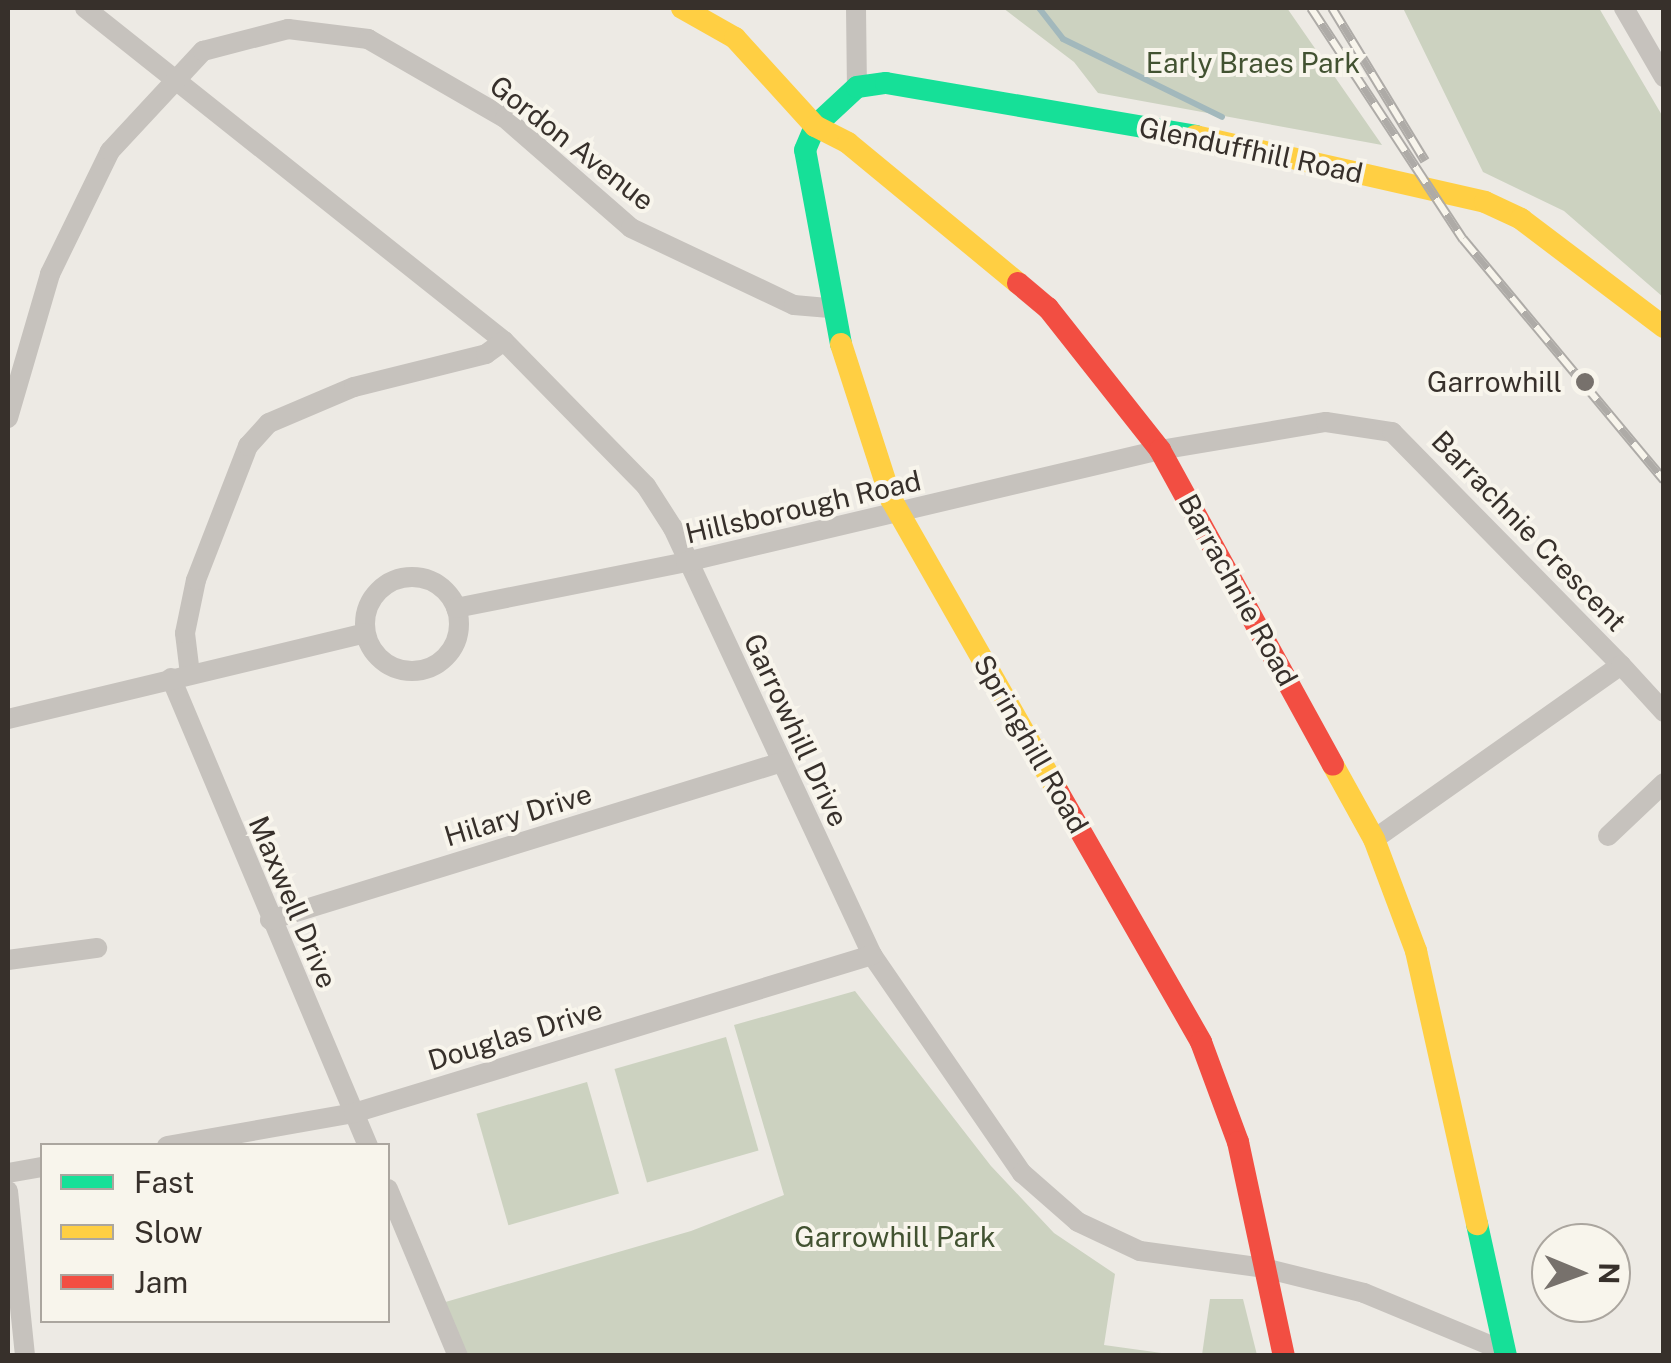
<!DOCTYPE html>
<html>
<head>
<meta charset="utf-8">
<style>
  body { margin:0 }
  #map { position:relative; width:1671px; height:1363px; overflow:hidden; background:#edeae4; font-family:"Public Sans",sans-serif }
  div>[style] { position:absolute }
  .green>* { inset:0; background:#ccd2c0; transform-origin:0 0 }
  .stream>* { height:6px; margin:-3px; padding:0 3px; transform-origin:3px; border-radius:3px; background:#a2b8bc }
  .street>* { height:20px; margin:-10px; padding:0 10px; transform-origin:10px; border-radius:10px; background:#c6c2bd }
  .street>.ring { margin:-10px; padding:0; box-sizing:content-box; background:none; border:20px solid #c6c2bd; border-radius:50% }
  .fast>* { height:22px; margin:-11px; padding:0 11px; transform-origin:11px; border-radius:11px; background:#16e098 }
  .slow>* { height:22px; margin:-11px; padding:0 11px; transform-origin:11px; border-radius:11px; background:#ffcf43 }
  .jam>* { height:22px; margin:-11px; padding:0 11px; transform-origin:11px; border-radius:11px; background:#f24e42 }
  .rail>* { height:10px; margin-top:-5px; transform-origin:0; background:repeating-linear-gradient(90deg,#f8f5ec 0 19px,#aeaba7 0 38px); box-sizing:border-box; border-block:2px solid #aeaba7 }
  .dots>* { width:28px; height:28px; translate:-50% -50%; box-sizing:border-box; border:5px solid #f8f5ec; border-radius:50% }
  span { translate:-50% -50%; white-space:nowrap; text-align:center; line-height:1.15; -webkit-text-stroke:8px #f8f5ec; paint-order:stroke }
  .park-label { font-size:28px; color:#425231 }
  .street-label { font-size:28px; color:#37302b }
  .poi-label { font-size:28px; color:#37302b }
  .right { translate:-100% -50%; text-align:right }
  .frame { position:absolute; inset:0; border:10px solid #37302b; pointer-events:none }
  .legend { position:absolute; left:40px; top:1143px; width:350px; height:180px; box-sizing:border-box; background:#f8f5ec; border:2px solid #aba69f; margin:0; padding:12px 18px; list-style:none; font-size:30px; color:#37302b }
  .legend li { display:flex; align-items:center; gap:20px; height:50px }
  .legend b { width:50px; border:2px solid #aba69f }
  .north { position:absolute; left:1531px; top:1223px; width:100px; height:100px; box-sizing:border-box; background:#f8f5ec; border:2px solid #aba69f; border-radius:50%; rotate:91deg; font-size:28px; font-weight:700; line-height:40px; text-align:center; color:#37302b }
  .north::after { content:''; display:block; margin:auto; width:35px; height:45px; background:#77716c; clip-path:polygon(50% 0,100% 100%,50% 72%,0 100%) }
</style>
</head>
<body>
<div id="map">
  <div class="green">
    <div style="clip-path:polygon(1003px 8px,1287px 8px,1382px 145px,1098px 93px,1074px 62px)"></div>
    <div style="clip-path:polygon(1403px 8px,1599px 8px,1663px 117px,1663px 297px,1564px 211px,1483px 172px)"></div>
    <div style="clip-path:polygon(855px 991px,991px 1166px,1054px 1233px,1115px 1274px,1104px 1345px,1176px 1355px,465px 1355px,442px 1303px,691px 1231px,784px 1195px,734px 1025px)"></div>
    <div style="left:726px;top:1037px;width:118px;height:116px;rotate:74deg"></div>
    <div style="left:587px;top:1082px;width:116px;height:115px;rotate:74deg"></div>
    <div style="clip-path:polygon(1210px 1299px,1243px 1299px,1257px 1355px,1202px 1355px)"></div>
  </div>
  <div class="stream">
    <div style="left:1039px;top:8px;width:39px;rotate:52deg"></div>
    <div style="left:1063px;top:39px;width:177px;rotate:26.1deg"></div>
  </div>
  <div class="street">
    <div style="left:85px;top:8px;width:535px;rotate:38.48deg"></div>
    <div style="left:504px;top:341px;width:203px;rotate:45.6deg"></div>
    <div style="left:646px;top:486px;width:50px;rotate:57.3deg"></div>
    <div style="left:673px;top:528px;width:471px;rotate:65deg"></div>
    <div style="left:872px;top:955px;width:265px;rotate:55.5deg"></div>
    <div style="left:1022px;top:1173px;width:74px;rotate:41.2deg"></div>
    <div style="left:1078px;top:1222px;width:68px;rotate:25.1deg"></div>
    <div style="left:1140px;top:1251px;width:125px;rotate:7.8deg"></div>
    <div style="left:1264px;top:1268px;width:103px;rotate:14deg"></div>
    <div style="left:1364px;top:1293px;width:152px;rotate:22.5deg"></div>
    <div style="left:856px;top:8px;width:79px;rotate:89.3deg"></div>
    <div style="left:1624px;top:8px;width:80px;rotate:59.9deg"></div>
    <div style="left:8px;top:418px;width:150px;rotate:-73.7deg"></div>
    <div style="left:50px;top:274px;width:137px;rotate:-64deg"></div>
    <div style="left:110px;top:151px;width:137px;rotate:-47.1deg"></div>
    <div style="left:203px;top:51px;width:88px;rotate:-14.5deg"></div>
    <div style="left:288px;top:29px;width:81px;rotate:7.1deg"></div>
    <div style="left:368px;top:39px;width:158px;rotate:30deg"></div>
    <div style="left:505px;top:118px;width:167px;rotate:41.1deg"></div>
    <div style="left:631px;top:228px;width:180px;rotate:25.3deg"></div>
    <div style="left:794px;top:305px;width:36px;rotate:5deg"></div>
    <div class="ring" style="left:365px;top:577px;width:74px;height:74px"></div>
    <div style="left:456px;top:608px;width:235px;rotate:-11.3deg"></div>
    <div style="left:686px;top:562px;width:487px;rotate:-13.3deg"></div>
    <div style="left:1160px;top:450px;width:168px;rotate:-9.6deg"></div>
    <div style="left:1326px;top:422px;width:67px;rotate:8.6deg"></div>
    <div style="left:1392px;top:432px;width:327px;rotate:45.5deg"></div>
    <div style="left:1621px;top:665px;width:302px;rotate:144.8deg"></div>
    <div style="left:1621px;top:665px;width:64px;rotate:47.5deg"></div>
    <div style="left:190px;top:674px;width:41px;rotate:-97deg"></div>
    <div style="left:185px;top:633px;width:54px;rotate:-78.3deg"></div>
    <div style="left:196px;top:580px;width:144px;rotate:-68.8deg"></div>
    <div style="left:248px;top:446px;width:31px;rotate:-48deg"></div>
    <div style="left:269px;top:423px;width:92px;rotate:-23deg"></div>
    <div style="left:354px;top:387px;width:136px;rotate:-14deg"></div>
    <div style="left:486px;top:354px;width:22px;rotate:-36deg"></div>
    <div style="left:171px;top:678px;width:508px;rotate:67.17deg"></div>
    <div style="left:8px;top:719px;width:367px;rotate:-13.5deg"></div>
    <div style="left:1608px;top:836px;width:77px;rotate:-43.4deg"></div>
    <div style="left:270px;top:920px;width:536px;rotate:-17.15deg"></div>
    <div style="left:8px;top:960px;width:90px;rotate:-7.7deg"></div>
    <div style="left:167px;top:1146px;width:190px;rotate:-10deg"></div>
    <div style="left:354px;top:1113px;width:542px;rotate:-16.96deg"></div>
    <div style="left:8px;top:1173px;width:35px;rotate:-10deg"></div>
    <div style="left:388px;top:1189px;width:181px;rotate:67.3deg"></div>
    <div style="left:8px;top:1191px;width:166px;rotate:84.1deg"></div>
  </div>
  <div class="fast">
    <div style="left:841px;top:344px;width:197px;rotate:-100.5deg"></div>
    <div style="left:805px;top:150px;width:26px;rotate:-67deg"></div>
    <div style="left:815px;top:126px;width:57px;rotate:-42.9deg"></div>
    <div style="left:857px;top:87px;width:29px;rotate:-8deg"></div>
    <div style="left:886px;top:83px;width:314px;rotate:9.7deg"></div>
    <div style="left:1477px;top:1224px;width:135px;rotate:77.6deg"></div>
  </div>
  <div class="slow">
    <div style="left:682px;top:8px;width:61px;rotate:29.5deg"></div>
    <div style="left:735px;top:38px;width:119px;rotate:47.7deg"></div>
    <div style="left:815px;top:126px;width:37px;rotate:27deg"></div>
    <div style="left:848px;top:143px;width:220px;rotate:39.5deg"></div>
    <div style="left:1195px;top:136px;width:297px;rotate:12.8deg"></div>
    <div style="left:1485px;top:202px;width:40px;rotate:25deg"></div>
    <div style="left:1521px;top:219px;width:179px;rotate:37.1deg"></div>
    <div style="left:841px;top:344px;width:163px;rotate:72.1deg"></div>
    <div style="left:891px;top:499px;width:337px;rotate:60.3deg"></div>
    <div style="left:1333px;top:765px;width:85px;rotate:61deg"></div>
    <div style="left:1374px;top:839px;width:120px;rotate:69.4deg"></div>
    <div style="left:1416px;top:951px;width:280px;rotate:77.4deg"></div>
  </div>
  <div class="jam">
    <div style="left:1018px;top:283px;width:39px;rotate:40deg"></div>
    <div style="left:1048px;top:308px;width:181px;rotate:51.7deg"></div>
    <div style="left:1160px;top:450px;width:359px;rotate:61.2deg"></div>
    <div style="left:1058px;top:792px;width:288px;rotate:60.2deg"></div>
    <div style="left:1201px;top:1042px;width:107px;rotate:69.7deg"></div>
    <div style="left:1238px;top:1142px;width:219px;rotate:77.9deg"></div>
  </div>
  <div class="rail">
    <div style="left:1311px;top:8px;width:277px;rotate:56.7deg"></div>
    <div style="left:1463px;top:239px;width:314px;rotate:50.2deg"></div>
    <div style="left:1332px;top:8px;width:179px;rotate:58.7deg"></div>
  </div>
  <div class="dots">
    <div style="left:1585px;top:382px;background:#77716c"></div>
  </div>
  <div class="park-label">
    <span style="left:1253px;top:63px">Early Braes Park</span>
    <span style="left:895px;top:1237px">Garrowhill Park</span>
  </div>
  <div class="street-label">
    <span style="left:572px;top:143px;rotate:38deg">Gordon Avenue</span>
    <span style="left:1251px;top:150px;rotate:12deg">Glenduffhill Road</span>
    <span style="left:803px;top:507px;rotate:-13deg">Hillsborough Road</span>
    <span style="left:1529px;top:531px;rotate:46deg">Barrachnie Crescent</span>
    <span style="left:1238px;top:590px;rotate:61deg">Barrachnie Road</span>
    <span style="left:796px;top:730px;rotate:65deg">Garrowhill Drive</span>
    <span style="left:1031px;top:744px;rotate:60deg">Springhill Road</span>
    <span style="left:518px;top:815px;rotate:-17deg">Hilary Drive</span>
    <span style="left:293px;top:902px;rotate:67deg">Maxwell Drive</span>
    <span style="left:515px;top:1035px;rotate:-17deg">Douglas Drive</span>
  </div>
  <div class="poi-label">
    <span class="right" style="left:1562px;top:382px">Garrowhill</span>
  </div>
  <div class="frame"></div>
  <ul class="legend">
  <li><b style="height:12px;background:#16e098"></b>Fast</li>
  <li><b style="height:12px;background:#ffcf43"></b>Slow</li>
  <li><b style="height:12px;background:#f24e42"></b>Jam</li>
  </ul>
  <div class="north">N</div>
</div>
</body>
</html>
